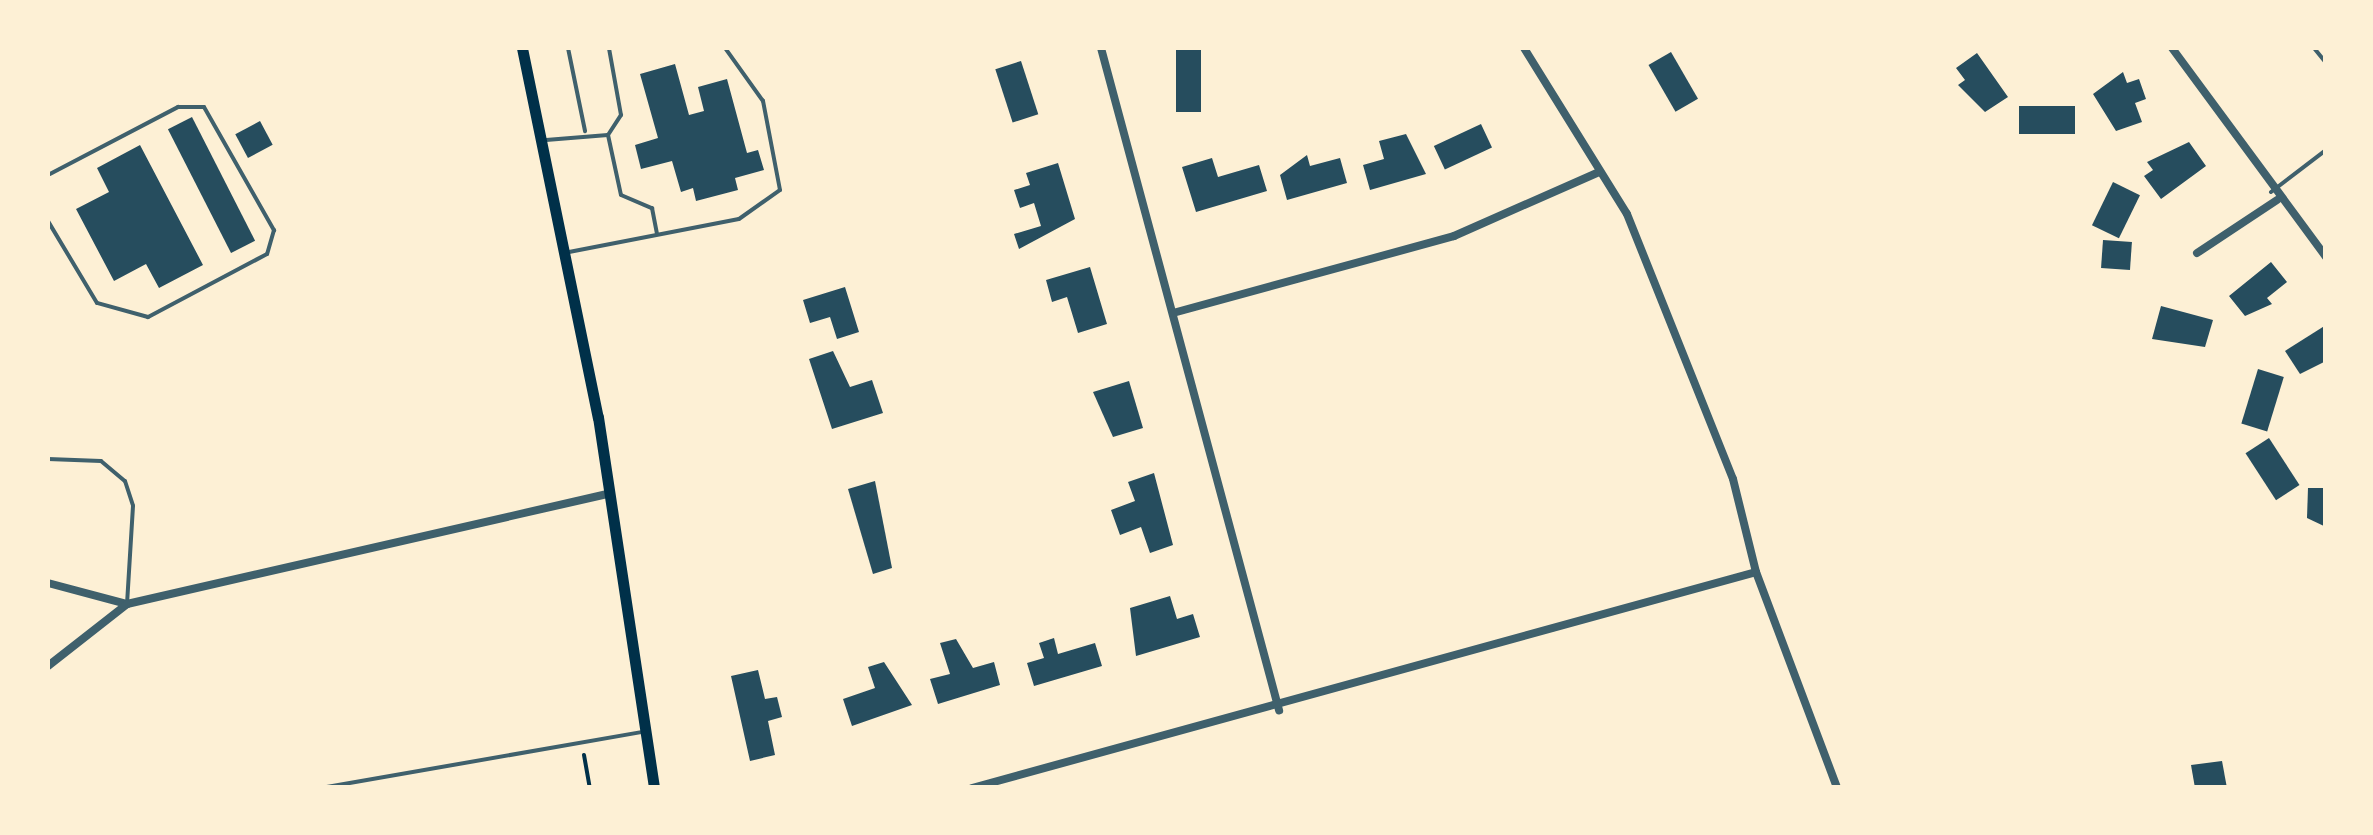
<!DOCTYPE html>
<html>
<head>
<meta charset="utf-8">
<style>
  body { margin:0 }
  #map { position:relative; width:2373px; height:835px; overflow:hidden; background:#fdf0d5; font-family:"Exo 2",sans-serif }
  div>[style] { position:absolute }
  .building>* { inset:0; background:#264d5e; transform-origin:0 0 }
  .path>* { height:4px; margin:-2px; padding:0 2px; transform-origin:2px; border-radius:2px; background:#003049 }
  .service>* { height:4px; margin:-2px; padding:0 2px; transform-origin:2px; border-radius:2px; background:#3f606c }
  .minor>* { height:8px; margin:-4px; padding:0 4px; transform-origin:4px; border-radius:4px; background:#3f606c }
  .secondary>* { height:11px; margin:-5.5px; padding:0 5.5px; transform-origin:5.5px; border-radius:5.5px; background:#003049 }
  span { translate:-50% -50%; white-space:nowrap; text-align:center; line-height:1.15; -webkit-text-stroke:8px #fdf0d5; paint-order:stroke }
  .frame { position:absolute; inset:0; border:50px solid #fdf0d5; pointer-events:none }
</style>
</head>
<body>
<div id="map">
  <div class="building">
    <div style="left:1176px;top:48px;width:25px;height:64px"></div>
    <div style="left:1671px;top:52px;width:54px;height:26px;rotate:60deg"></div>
    <div style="clip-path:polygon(1977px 53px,2008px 97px,1985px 112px,1958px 85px,1965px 80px,1956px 68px)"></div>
    <div style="left:1021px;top:61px;width:56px;height:27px;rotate:72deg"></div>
    <div style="clip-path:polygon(675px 64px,689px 115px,704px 111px,698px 87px,727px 79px,747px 153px,758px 150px,764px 170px,735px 178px,738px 190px,696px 201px,693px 188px,681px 192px,672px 161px,641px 169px,635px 145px,658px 138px,640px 74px)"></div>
    <div style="clip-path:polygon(2123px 72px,2127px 83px,2139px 79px,2146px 99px,2135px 103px,2142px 122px,2116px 131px,2093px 94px)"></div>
    <div style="left:2019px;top:106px;width:56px;height:28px"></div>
    <div style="left:192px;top:117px;width:139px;height:27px;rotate:63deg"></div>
    <div style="left:260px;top:121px;width:27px;height:28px;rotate:62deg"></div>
    <div style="left:1481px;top:124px;width:26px;height:52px;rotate:65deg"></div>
    <div style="clip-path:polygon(1406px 134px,1426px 174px,1370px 190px,1363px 165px,1384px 159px,1379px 141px)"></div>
    <div style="clip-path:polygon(2189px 142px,2206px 166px,2161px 199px,2144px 176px,2153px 170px,2147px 162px)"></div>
    <div style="clip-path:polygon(140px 145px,203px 265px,159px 288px,146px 264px,114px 281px,76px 209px,109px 192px,97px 168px)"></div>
    <div style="clip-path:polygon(1307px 155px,1310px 166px,1340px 158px,1347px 183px,1287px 200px,1280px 175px)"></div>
    <div style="clip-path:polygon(1212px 158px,1218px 177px,1259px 165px,1267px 191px,1196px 212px,1182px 167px)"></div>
    <div style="clip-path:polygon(1058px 163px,1075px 219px,1019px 249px,1014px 234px,1041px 226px,1034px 203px,1020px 208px,1014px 190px,1030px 185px,1026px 173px)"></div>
    <div style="left:2113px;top:182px;width:30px;height:48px;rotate:26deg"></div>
    <div style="left:2103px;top:240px;width:29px;height:28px;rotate:4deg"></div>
    <div style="clip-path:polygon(2271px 262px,2287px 282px,2267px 298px,2272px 304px,2245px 316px,2229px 296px)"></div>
    <div style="clip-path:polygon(1090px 267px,1107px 324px,1078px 333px,1067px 297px,1052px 302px,1046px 280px)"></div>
    <div style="clip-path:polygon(845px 287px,859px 332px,837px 339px,830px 317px,810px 323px,803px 300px)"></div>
    <div style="clip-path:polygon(2161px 306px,2213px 320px,2205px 347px,2152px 339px)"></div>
    <div style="clip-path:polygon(2326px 325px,2326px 361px,2300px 374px,2285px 351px)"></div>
    <div style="clip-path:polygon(833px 351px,850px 387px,872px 380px,883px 413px,832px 429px,809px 359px)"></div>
    <div style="left:2258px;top:369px;width:27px;height:57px;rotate:17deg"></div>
    <div style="clip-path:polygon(1129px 381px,1143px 428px,1113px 437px,1093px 392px)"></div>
    <div style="left:2269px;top:438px;width:56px;height:28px;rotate:57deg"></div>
    <div style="clip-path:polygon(1154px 473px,1173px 545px,1150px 553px,1141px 527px,1120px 535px,1111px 510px,1135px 501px,1128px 482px)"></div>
    <div style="clip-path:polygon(875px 481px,892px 568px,873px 574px,848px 489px)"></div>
    <div style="clip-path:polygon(2308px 488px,2326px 488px,2326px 527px,2307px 518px)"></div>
    <div style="clip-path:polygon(1170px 596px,1177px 619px,1193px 614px,1200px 637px,1136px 656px,1130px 608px)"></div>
    <div style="clip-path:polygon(1054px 638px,1058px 654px,1095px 643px,1102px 666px,1034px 686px,1027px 663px,1044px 658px,1039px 643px)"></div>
    <div style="clip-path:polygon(956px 639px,973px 668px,994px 662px,1000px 685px,938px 704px,930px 679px,950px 674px,940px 643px)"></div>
    <div style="clip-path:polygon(884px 662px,912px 705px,852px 726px,843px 699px,875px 688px,868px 667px)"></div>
    <div style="clip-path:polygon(758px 670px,765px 699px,777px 697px,782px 717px,768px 721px,775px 755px,750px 761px,731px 676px)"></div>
    <div style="clip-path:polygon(2222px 761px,2227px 788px,2195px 788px,2191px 765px)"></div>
  </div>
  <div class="path">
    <div style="left:584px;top:755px;width:34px;rotate:80deg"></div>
  </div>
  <div class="service">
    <div style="left:568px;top:48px;width:85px;rotate:78.4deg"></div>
    <div style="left:2314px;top:48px;width:19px;rotate:51deg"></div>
    <div style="left:608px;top:135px;width:24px;rotate:-57deg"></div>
    <div style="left:621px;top:115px;width:68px;rotate:-100.2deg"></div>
    <div style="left:546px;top:140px;width:62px;rotate:-4.6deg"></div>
    <div style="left:608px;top:135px;width:61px;rotate:77.8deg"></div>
    <div style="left:621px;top:195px;width:34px;rotate:23deg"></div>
    <div style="left:652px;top:208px;width:26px;rotate:79deg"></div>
    <div style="left:48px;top:175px;width:147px;rotate:-27.6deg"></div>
    <div style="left:178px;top:107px;width:26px"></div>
    <div style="left:204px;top:107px;width:142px;rotate:60.4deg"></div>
    <div style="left:274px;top:230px;width:25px;rotate:106deg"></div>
    <div style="left:267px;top:254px;width:135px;rotate:152.1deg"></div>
    <div style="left:148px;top:317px;width:53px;rotate:-164.6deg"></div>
    <div style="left:97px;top:303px;width:96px;rotate:-120.9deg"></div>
    <div style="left:2271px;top:192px;width:69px;rotate:-37.4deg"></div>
    <div style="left:569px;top:252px;width:173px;rotate:-11deg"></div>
    <div style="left:739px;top:219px;width:50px;rotate:-35.3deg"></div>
    <div style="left:780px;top:190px;width:91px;rotate:-100.8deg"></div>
    <div style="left:763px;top:101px;width:65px;rotate:-125.6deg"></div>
    <div style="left:48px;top:459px;width:53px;rotate:2.2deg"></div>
    <div style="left:101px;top:461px;width:31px;rotate:40deg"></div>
    <div style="left:125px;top:481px;width:26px;rotate:72deg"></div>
    <div style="left:133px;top:506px;width:97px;rotate:93.5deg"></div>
    <div style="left:321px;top:788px;width:325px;rotate:-9.9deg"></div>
  </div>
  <div class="minor">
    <div style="left:1101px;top:48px;width:686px;rotate:74.95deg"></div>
    <div style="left:1524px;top:48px;width:195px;rotate:58.2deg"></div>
    <div style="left:1627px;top:214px;width:285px;rotate:68.2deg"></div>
    <div style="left:1733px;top:479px;width:96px;rotate:76.1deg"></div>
    <div style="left:1756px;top:572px;width:231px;rotate:69.4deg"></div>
    <div style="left:2172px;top:48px;width:260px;rotate:53.6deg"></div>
    <div style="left:2197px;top:253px;width:96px;rotate:-33.5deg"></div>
    <div style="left:1173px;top:313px;width:291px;rotate:-15.3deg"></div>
    <div style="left:1454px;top:236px;width:158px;rotate:-23.8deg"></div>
    <div style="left:48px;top:583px;width:82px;rotate:14.9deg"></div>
    <div style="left:127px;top:604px;width:496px;rotate:-12.9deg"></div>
    <div style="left:48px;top:666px;width:100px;rotate:-38.1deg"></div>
    <div style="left:972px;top:788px;width:813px;rotate:-15.4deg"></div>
  </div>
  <div class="secondary">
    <div style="left:522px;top:48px;width:377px;rotate:78.4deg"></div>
    <div style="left:598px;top:417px;width:375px;rotate:81.4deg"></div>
  </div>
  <div class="frame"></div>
</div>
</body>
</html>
